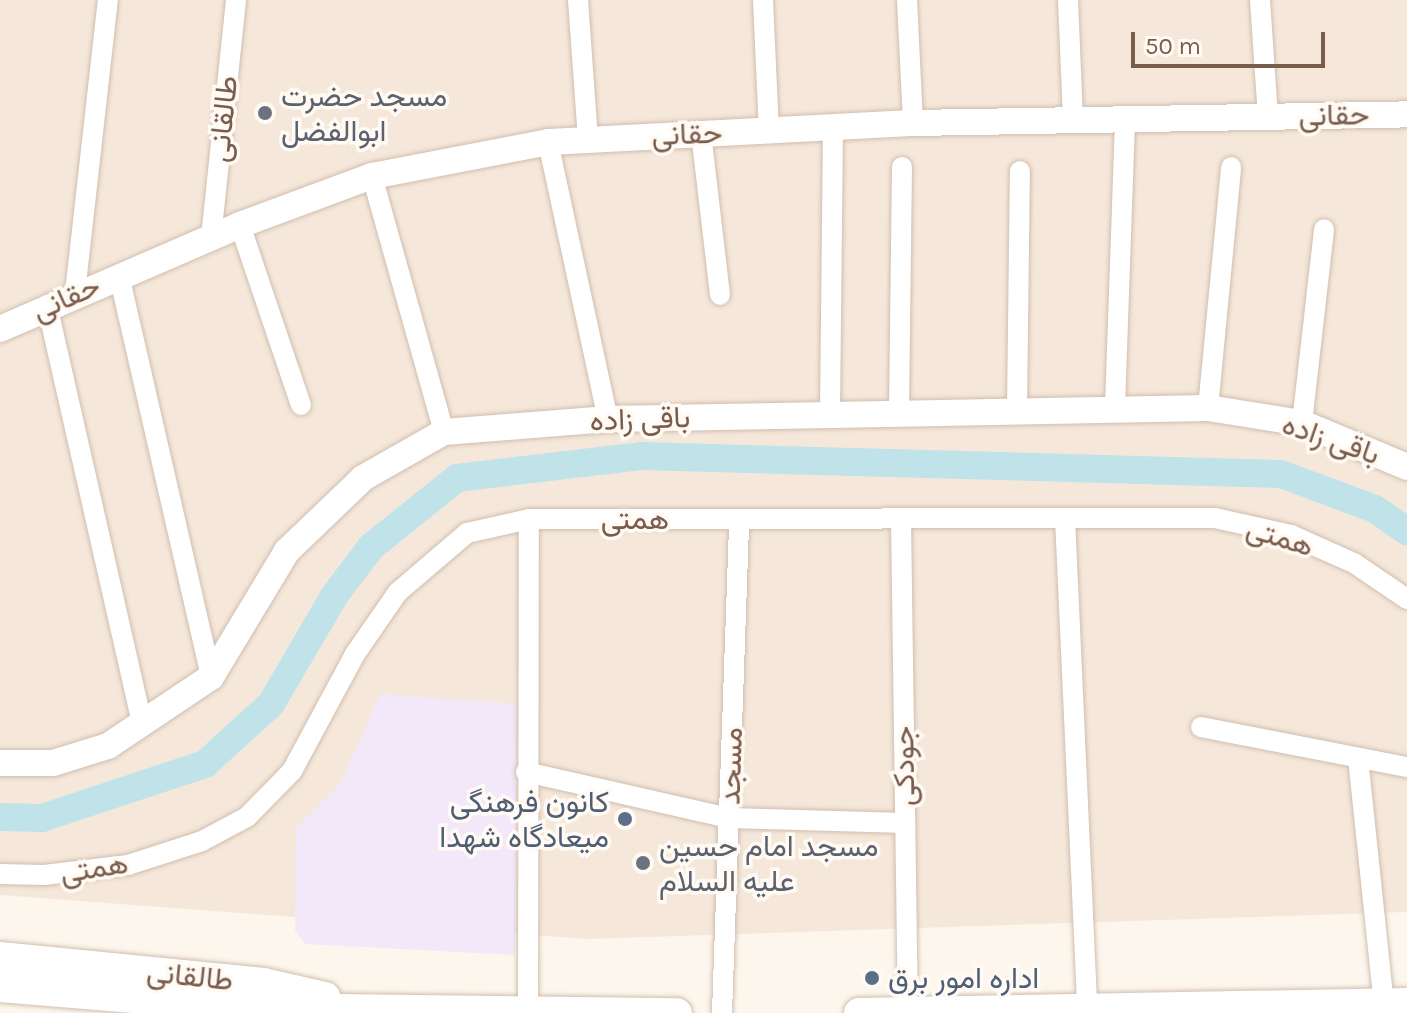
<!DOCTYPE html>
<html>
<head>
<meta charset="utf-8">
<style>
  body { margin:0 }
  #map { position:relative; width:1407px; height:1013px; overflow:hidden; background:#fdf6ec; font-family:Karla,Vazirmatn,sans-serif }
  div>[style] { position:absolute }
  .residential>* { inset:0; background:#f5e8da }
  .education>* { inset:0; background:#f3e8fa }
  .canal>* { height:28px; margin:-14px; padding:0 14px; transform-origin:14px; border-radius:14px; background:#bfe3e8 }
  .roads { filter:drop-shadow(0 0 2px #d1beb0) drop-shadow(0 0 2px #d1beb0) }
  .minor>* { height:20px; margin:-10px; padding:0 10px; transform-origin:10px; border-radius:10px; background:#fff }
  .tertiary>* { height:26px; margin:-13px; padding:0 13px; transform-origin:13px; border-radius:13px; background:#fff }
  .secondary>* { height:30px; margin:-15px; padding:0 15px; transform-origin:15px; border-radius:15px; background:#fff }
  .dots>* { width:22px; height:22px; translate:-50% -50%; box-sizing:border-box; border:4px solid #fffaf3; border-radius:50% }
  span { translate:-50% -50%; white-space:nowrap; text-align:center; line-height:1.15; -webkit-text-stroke:7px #fffaf3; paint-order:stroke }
  .worship-label { font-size:30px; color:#5b616d }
  .left { translate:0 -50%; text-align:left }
  .street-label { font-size:30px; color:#7a5c4d }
  .service-label { font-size:30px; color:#4e5e75 }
  .right { translate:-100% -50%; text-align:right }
  .scale { position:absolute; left:1131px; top:32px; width:194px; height:36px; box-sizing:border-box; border:4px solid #7a5c4d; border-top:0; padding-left:10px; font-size:24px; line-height:28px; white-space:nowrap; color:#7a5c4d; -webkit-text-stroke:6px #fffaf3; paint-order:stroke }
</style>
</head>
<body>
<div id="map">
  <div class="residential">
    <div style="clip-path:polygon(0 0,1407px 0,1407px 912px,586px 939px,0 895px)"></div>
  </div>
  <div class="education">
    <div style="clip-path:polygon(380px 694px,517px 704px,515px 955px,305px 944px,295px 930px,296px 828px,342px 782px)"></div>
  </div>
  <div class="canal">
    <div style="left:0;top:817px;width:42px;rotate:1.4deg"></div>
    <div style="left:42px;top:818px;width:172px;rotate:-18.3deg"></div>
    <div style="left:205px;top:764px;width:89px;rotate:-42.3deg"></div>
    <div style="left:271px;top:704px;width:125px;rotate:-59.7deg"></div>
    <div style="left:334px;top:596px;width:61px;rotate:-52.9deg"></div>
    <div style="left:371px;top:547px;width:110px;rotate:-38.7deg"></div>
    <div style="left:457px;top:478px;width:185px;rotate:-6.8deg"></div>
    <div style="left:641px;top:456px;width:640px;rotate:1.61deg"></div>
    <div style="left:1281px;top:474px;width:100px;rotate:20.4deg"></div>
    <div style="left:1375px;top:509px;width:39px;rotate:35deg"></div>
  </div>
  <div class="roads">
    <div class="minor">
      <div style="left:578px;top:0;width:139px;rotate:85.9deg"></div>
      <div style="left:763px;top:0;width:132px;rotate:87.4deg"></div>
      <div style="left:907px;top:0;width:123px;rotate:87.2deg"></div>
      <div style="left:1068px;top:0;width:120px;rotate:87.6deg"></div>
      <div style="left:1260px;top:0;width:116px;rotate:86.1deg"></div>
      <div style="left:701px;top:133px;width:163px;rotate:83.3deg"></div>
      <div style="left:548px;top:142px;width:283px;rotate:77.8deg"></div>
      <div style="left:372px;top:176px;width:266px;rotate:74.3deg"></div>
      <div style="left:240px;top:225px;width:190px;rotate:71.3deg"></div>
      <div style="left:211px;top:238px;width:239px;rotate:-84deg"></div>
      <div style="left:119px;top:275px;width:412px;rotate:77.1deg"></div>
      <div style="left:75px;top:293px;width:295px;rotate:-83.6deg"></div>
      <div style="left:47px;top:305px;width:432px;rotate:77.2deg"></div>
      <div style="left:1115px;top:407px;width:288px;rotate:-88deg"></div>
      <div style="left:1017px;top:408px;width:237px;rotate:-89.3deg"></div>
      <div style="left:1208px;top:408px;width:242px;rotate:-84.5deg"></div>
      <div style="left:899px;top:411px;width:244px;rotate:-89.3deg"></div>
      <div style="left:830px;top:413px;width:284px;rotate:-89.4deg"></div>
      <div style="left:1302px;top:423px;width:195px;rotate:-83.5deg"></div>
      <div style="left:1065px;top:518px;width:491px;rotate:87.4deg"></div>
      <div style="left:901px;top:519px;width:494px;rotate:89.2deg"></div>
      <div style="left:1201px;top:727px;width:210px;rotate:11deg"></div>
      <div style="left:1358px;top:758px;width:247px;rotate:84deg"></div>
      <div style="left:526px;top:772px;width:208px;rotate:12.8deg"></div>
      <div style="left:729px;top:818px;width:176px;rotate:1.6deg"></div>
      <div style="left:0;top:874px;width:44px;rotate:1.3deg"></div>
      <div style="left:44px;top:875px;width:85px;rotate:-6.8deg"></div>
      <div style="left:128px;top:865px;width:78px;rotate:-18deg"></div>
      <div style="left:202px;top:841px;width:51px;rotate:-28.1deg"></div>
      <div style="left:247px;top:817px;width:64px;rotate:-45.6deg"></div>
      <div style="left:292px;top:771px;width:133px;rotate:-61.7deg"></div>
      <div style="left:355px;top:654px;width:75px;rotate:-55.3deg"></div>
      <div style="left:398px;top:592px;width:91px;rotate:-40.5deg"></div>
      <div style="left:467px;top:533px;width:64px;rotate:-12.7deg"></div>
      <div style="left:529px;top:519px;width:686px;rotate:-0.08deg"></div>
      <div style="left:1215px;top:518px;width:78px;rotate:12.6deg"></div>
      <div style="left:1291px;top:535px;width:69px;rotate:24deg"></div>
      <div style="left:1354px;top:563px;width:64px;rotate:34.2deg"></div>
      <div style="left:528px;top:1009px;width:490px;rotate:-89.9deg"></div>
      <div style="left:722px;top:1013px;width:494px;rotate:-88deg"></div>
    </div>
    <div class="tertiary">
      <div style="left:0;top:329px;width:262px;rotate:-23.4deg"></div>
      <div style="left:240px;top:225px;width:141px;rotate:-20.4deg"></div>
      <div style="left:372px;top:176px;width:179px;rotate:-10.9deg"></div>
      <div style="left:548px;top:142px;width:365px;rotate:-3deg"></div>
      <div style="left:913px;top:123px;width:494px;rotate:-1deg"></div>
      <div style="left:0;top:763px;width:53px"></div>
      <div style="left:53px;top:763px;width:58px;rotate:-17.2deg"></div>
      <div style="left:108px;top:746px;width:124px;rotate:-33.8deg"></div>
      <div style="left:211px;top:677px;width:147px;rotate:-58.9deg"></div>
      <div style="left:287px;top:551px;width:105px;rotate:-43.8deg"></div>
      <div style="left:363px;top:478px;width:93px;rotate:-29.6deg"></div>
      <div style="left:444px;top:432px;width:165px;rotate:-4.5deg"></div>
      <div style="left:608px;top:419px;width:600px;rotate:-1.05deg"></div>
      <div style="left:1208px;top:408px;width:95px;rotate:9.1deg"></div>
      <div style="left:1302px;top:423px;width:114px;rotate:22.7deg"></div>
    </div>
    <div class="secondary">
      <div style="left:0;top:957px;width:265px;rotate:5.6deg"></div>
      <div style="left:264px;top:983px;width:63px;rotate:12.9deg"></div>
      <div style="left:0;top:987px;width:257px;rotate:4.7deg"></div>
      <div style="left:256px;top:1008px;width:421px;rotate:0.7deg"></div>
      <div style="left:859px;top:1013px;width:548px;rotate:-1.05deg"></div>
    </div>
  </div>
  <div class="dots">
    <div style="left:265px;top:113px;background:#6b7280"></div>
    <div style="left:625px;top:819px;background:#5c6f8a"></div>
    <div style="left:643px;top:863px;background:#6b7280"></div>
    <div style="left:872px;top:978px;background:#5c6f8a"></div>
  </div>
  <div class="worship-label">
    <span class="left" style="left:281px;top:113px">مسجد حضرت<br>ابوالفضل</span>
    <span class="left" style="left:659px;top:863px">مسجد امام حسین<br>علیه السلام</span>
  </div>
  <div class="street-label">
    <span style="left:1334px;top:115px;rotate:-1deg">حقانی</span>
    <span style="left:223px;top:119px;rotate:-84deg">طالقانی</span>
    <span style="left:687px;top:134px;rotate:-2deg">حقانی</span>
    <span style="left:66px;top:298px;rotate:-24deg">حقانی</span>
    <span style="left:640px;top:419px;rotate:-2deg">باقی زاده</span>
    <span style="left:1331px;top:439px;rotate:19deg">باقی زاده</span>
    <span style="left:635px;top:519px">همتی</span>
    <span style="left:1280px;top:537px;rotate:17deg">همتی</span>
    <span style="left:731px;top:766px;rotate:-88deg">مسجد</span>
    <span style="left:904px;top:766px;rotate:-91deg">جودکی</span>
    <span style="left:94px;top:868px;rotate:-9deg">همتی</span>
    <span style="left:190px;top:976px;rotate:6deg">طالقانی</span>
  </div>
  <div class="service-label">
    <span class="right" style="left:609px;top:819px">کانون فرهنگی<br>میعادگاه شهدا</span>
    <span class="left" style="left:888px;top:978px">اداره امور برق</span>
  </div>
  <div class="scale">50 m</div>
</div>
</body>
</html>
